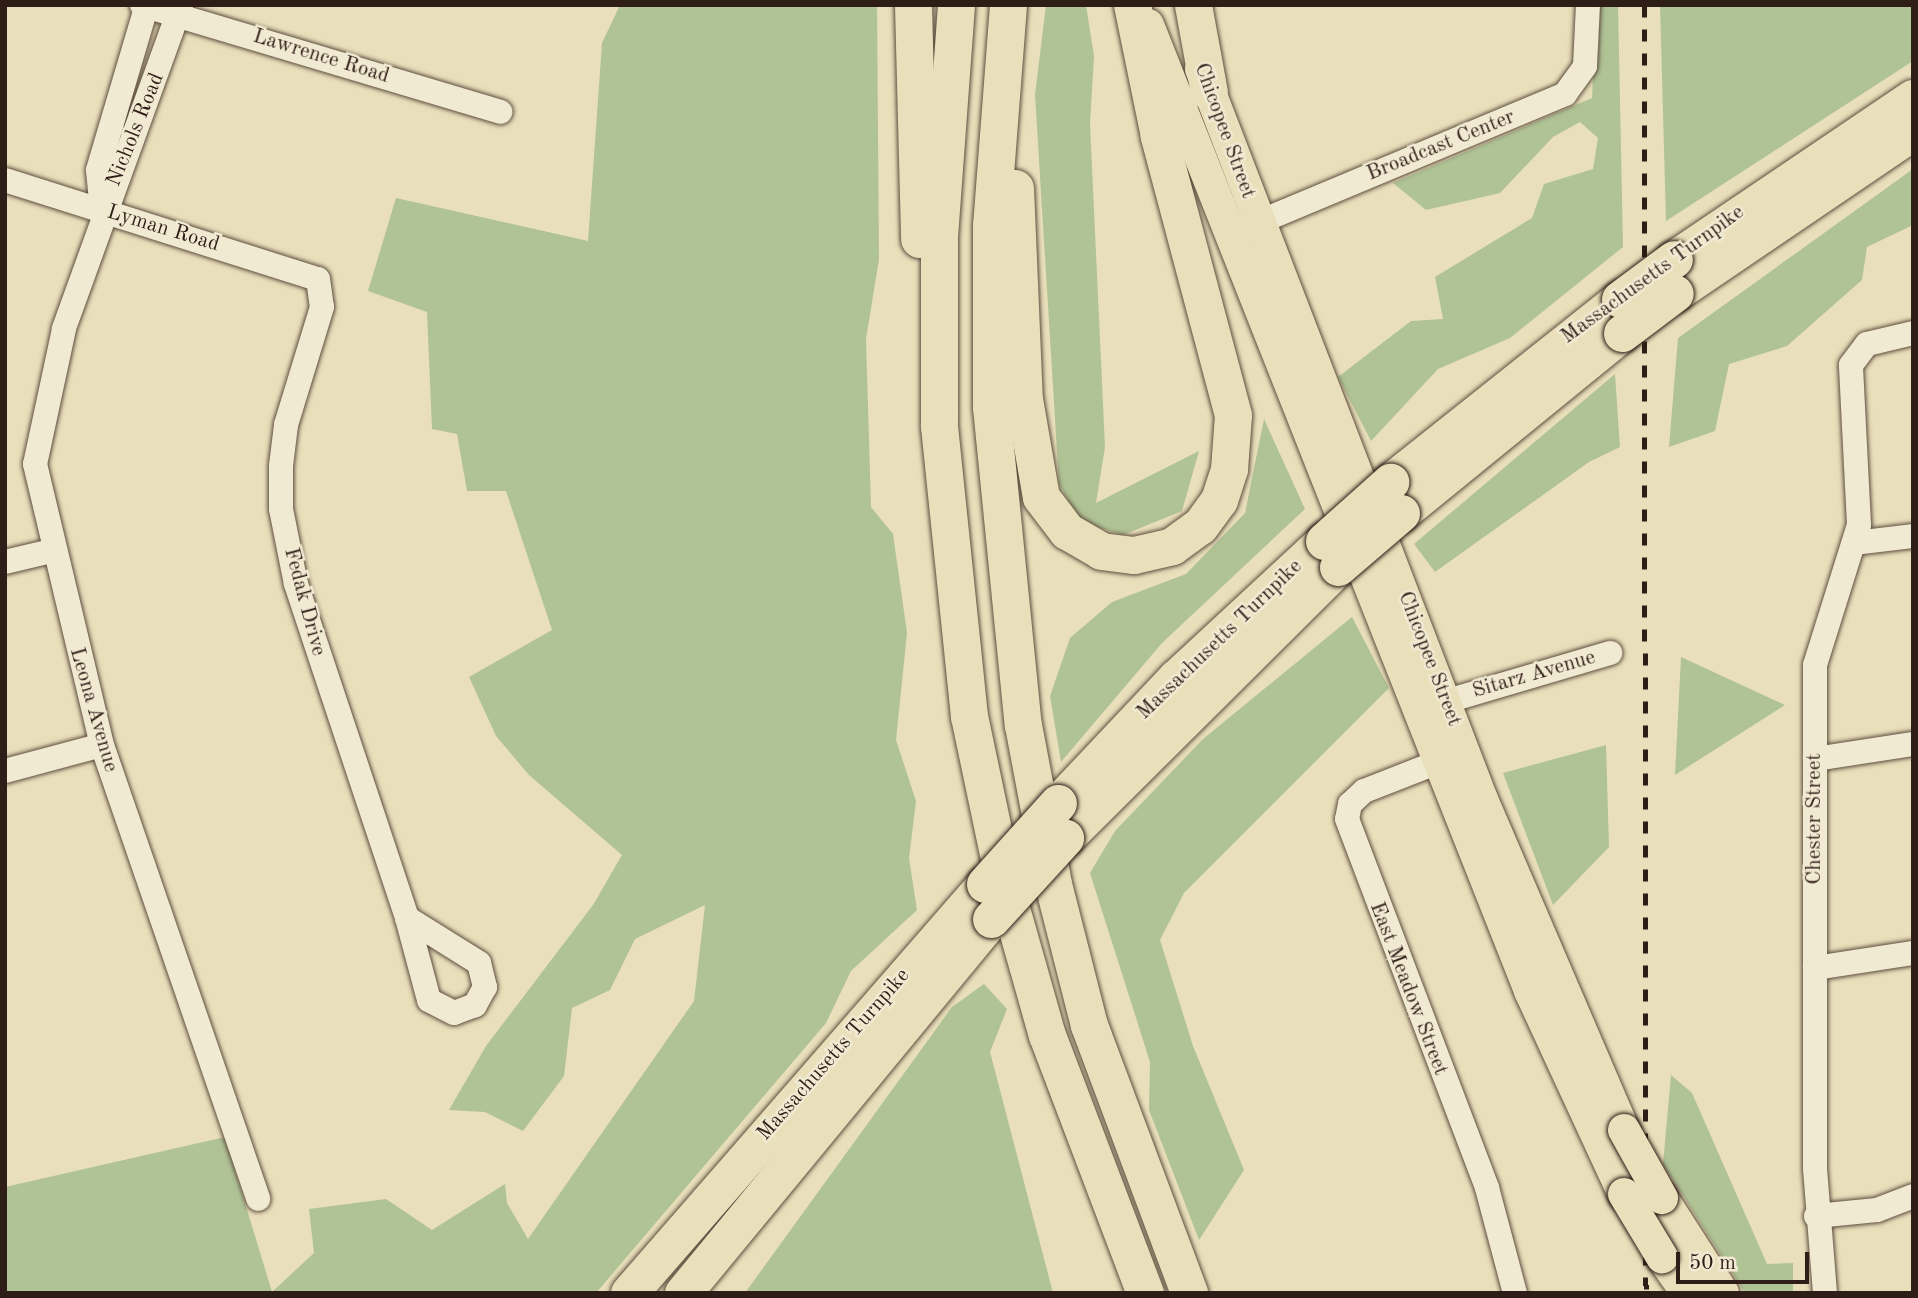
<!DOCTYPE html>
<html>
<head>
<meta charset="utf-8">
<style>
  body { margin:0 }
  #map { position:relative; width:1918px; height:1298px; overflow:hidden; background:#e9dfba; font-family:"Old Standard TT",serif }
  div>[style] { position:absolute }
  .green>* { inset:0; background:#b0c395 }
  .roads { filter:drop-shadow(0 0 2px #5e4e40) drop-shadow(0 0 2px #5e4e40) }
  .minor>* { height:24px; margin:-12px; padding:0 12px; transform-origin:12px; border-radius:12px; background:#f1ead2 }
  .major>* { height:32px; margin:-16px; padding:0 16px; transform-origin:16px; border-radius:16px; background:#e9dfba }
  .highway>* { height:37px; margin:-18.5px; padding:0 18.5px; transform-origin:18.5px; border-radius:18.5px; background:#e9dfba }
  .rail>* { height:5px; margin-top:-2.5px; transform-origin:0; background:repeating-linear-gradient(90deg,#2f1d17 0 12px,transparent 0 24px) }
  .bridges { filter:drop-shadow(0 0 2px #2f1d17) drop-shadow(0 0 2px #2f1d17) }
  .major-bridge>* { height:32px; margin:-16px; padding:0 16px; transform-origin:16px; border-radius:16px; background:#e9dfba }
  .highway-bridge>* { height:37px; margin:-18.5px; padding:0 18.5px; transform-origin:18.5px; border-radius:18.5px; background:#e9dfba }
  span { translate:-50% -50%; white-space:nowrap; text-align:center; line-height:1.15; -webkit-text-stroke:5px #f1ead2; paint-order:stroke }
  .street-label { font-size:21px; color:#2f1d17 }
  .frame { position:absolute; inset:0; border:7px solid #2f1d17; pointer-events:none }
  .scale { position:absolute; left:1676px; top:1252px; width:133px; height:32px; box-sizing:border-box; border:4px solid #2f1d17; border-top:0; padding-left:9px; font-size:21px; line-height:24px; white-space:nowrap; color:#2f1d17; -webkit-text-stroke:5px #f1ead2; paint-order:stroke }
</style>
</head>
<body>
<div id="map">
  <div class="green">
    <div style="clip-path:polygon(620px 5px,877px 5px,879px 259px,866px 339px,871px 507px,893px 534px,907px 633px,896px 740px,916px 801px,909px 858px,917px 910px,851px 971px,826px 1023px,596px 1293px,5px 1293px,5px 1187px,225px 1137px,272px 1292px,314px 1253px,309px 1209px,386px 1199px,432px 1230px,505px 1184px,507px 1203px,528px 1239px,694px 1001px,705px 905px,635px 939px,610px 990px,572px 1008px,564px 1076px,523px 1131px,485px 1112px,449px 1110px,486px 1046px,593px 905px,622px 855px,529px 775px,496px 736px,469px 677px,552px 630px,506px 491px,467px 491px,457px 434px,432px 429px,427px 312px,368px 291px,396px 198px,588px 241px,602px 43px)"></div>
    <div style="clip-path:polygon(1046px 5px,1086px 5px,1094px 56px,1090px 124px,1105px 447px,1096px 503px,1199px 451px,1182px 511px,1123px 535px,1081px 522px,1059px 484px,1035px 95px)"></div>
    <div style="clip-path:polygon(1596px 5px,1618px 5px,1623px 247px,1510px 338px,1438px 369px,1371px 441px,1338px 377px,1411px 321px,1443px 319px,1435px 277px,1532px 218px,1544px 184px,1593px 169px,1598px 138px,1580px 122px,1553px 137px,1500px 193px,1426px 210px,1393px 183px,1592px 98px)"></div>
    <div style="clip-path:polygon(1660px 5px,1913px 5px,1913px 61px,1666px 221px)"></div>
    <div style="clip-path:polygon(1913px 169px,1913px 225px,1867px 247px,1862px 280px,1787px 346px,1729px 364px,1715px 431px,1669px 447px,1678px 338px)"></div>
    <div style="clip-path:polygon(1615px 374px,1620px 447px,1589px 462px,1435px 572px,1414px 544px)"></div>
    <div style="clip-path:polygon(1264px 419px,1305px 509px,1162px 643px,1061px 762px,1050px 696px,1070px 638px,1112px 602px,1186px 574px,1245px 513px)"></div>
    <div style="clip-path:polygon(1352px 617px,1389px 688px,1184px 893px,1160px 940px,1193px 1046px,1244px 1170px,1199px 1240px,1149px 1110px,1150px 1062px,1090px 873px,1115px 831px,1203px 739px)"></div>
    <div style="clip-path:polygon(1681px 657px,1785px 705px,1675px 775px)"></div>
    <div style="clip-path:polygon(1606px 745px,1609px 847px,1553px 905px,1503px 773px)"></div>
    <div style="clip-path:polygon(984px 984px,1007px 1009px,990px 1052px,1053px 1293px,745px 1293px,952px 1007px)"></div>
    <div style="clip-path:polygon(1671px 1075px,1692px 1093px,1767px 1264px,1793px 1263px,1793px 1293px,1745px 1293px,1663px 1164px)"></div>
  </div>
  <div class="roads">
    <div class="minor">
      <div style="left:142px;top:5px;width:374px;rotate:16.6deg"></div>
      <div style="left:181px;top:5px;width:344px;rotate:109.9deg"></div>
      <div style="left:64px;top:329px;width:138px;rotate:102.1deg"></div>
      <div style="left:35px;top:464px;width:289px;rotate:76.6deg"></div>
      <div style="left:102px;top:745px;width:480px;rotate:71deg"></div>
      <div style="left:5px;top:180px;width:328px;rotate:17.6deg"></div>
      <div style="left:318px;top:279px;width:28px;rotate:82deg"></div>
      <div style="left:322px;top:307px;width:123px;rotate:107deg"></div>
      <div style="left:286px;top:425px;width:41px;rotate:97deg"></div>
      <div style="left:281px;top:466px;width:43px;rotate:90deg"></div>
      <div style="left:281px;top:509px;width:76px;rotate:78.7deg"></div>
      <div style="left:296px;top:584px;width:352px;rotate:71.6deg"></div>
      <div style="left:407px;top:918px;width:85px;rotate:32deg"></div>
      <div style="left:479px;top:963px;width:25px;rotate:76deg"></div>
      <div style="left:485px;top:987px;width:21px;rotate:119deg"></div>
      <div style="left:475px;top:1005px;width:22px;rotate:159deg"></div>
      <div style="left:454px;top:1013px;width:28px;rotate:-153deg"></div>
      <div style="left:429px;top:1000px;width:85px;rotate:-105deg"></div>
      <div style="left:102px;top:211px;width:41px;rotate:-95.6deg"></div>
      <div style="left:98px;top:170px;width:172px;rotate:-73.5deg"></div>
      <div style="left:1245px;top:228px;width:347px;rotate:-22.7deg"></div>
      <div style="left:1565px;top:94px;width:34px;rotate:-54deg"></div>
      <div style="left:1585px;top:66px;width:61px;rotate:-87.2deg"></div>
      <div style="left:1855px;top:543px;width:58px;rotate:-6.9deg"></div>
      <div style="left:5px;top:562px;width:47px;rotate:-13.4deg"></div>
      <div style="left:1430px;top:706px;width:188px;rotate:-16.4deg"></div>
      <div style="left:1456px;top:755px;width:99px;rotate:158.6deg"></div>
      <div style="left:1364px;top:791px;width:19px;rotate:137deg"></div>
      <div style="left:1350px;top:804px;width:15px;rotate:101deg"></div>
      <div style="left:1347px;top:819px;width:395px;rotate:69.2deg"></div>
      <div style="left:1487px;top:1188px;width:109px;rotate:75.1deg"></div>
      <div style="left:1815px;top:759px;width:99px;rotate:-8.7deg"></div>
      <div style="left:5px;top:771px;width:100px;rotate:-15deg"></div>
      <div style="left:1815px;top:968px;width:99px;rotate:-8.7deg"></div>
      <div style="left:1816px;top:1216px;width:61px;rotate:-5.6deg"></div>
      <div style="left:1877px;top:1210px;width:39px;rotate:-21deg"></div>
      <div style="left:1825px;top:1293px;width:124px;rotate:-94.6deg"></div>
      <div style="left:1815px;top:1169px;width:504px;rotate:-90deg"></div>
      <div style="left:1815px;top:665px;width:147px;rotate:-72.6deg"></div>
      <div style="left:1859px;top:525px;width:160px;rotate:-92.9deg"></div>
      <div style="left:1851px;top:365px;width:26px;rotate:-53deg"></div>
      <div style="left:1867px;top:344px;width:47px;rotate:-13.4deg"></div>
    </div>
    <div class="major">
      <div style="left:1148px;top:25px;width:1039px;rotate:68.42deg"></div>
      <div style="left:1530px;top:991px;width:224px;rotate:65.2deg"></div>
      <div style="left:1201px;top:69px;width:780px;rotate:68.96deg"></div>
      <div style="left:1481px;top:797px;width:362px;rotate:66.8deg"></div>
      <div style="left:1662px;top:1198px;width:113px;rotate:57.3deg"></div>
      <div style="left:1662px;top:1257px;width:44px;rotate:55.2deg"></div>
    </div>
    <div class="highway">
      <div style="left:913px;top:5px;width:234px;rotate:88.5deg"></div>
      <div style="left:956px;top:5px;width:231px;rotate:94.2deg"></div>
      <div style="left:939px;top:235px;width:191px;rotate:90deg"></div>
      <div style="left:939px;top:426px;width:292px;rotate:84.1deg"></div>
      <div style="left:969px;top:716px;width:175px;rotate:78.1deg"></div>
      <div style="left:1005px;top:887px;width:154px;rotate:74.2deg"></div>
      <div style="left:1047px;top:1035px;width:276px;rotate:69.2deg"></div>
      <div style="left:1008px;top:5px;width:221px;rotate:94.4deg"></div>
      <div style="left:991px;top:225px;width:182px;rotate:90deg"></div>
      <div style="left:991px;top:407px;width:320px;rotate:84.3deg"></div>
      <div style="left:1023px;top:725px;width:162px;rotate:79.3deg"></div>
      <div style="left:1053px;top:884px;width:146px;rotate:75.7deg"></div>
      <div style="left:1089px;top:1025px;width:286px;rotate:69.5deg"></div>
      <div style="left:1193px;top:5px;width:88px;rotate:79.6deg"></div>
      <div style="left:1015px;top:188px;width:211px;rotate:87.6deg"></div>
      <div style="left:1024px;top:399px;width:99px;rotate:80.2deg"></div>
      <div style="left:1041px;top:497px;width:43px;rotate:52.6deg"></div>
      <div style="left:1067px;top:531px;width:39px;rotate:30deg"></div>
      <div style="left:1101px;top:551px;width:33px;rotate:7deg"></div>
      <div style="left:1134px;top:555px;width:39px;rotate:-13deg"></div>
      <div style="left:1172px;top:546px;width:34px;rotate:-36deg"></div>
      <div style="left:1200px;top:526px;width:32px;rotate:-54deg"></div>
      <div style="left:1219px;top:500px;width:33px;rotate:-72deg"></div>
      <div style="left:1229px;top:469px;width:54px;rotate:-85.8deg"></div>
      <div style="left:1233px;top:415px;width:289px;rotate:-104.9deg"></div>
      <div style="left:1159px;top:136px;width:134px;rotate:-101.6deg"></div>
      <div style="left:1674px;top:259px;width:288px;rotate:-34deg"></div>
      <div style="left:1675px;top:293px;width:288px;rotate:-34.2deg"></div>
      <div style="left:1390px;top:482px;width:294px;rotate:-38.5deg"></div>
      <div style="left:1401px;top:513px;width:285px;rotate:-39.2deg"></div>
      <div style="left:1058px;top:803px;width:172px;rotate:-46.7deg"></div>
      <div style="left:1176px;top:678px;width:202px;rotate:-42.8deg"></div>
      <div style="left:1065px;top:838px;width:385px;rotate:-44.8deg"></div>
      <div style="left:629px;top:1293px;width:542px;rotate:-48.96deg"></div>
      <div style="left:683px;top:1293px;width:484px;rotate:-50.5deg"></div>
    </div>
  </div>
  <div class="rail">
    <div style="left:1644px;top:5px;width:1288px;rotate:89.91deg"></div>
  </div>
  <div class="bridges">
    <div class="major-bridge">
      <div style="left:1624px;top:1130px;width:78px;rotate:60.8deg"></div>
      <div style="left:1624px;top:1194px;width:74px;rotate:58.9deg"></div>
    </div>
    <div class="highway-bridge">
      <div style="left:1620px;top:299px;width:67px;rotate:-36.5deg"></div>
      <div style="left:1622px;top:333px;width:66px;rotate:-37deg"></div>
      <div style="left:1324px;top:541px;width:89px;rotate:-41.8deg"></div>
      <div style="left:1338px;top:567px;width:83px;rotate:-40.6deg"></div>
      <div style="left:985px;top:884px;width:109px;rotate:-48deg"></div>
      <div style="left:991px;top:919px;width:110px;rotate:-47.6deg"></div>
    </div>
  </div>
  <div class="street-label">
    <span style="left:321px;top:57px;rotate:17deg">Lawrence Road</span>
    <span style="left:136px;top:130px;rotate:-68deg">Nichols Road</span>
    <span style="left:1224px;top:131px;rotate:70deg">Chicopee Street</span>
    <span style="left:1441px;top:146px;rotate:-22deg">Broadcast Center</span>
    <span style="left:163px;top:229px;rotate:17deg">Lyman Road</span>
    <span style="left:1653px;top:275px;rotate:-36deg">Massachusetts Turnpike</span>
    <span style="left:304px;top:602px;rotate:75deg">Fedak Drive</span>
    <span style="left:1220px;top:640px;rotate:-44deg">Massachusetts Turnpike</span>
    <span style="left:1429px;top:659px;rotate:69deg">Chicopee Street</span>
    <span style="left:1534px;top:675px;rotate:-16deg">Sitarz Avenue</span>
    <span style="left:93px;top:710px;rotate:74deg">Leona Avenue</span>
    <span style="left:1815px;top:819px;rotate:-90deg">Chester Street</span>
    <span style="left:1408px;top:989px;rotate:69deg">East Meadow Street</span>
    <span style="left:834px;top:1055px;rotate:-49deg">Massachusetts Turnpike</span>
  </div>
  <div class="frame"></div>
  <div class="scale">50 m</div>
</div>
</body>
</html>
